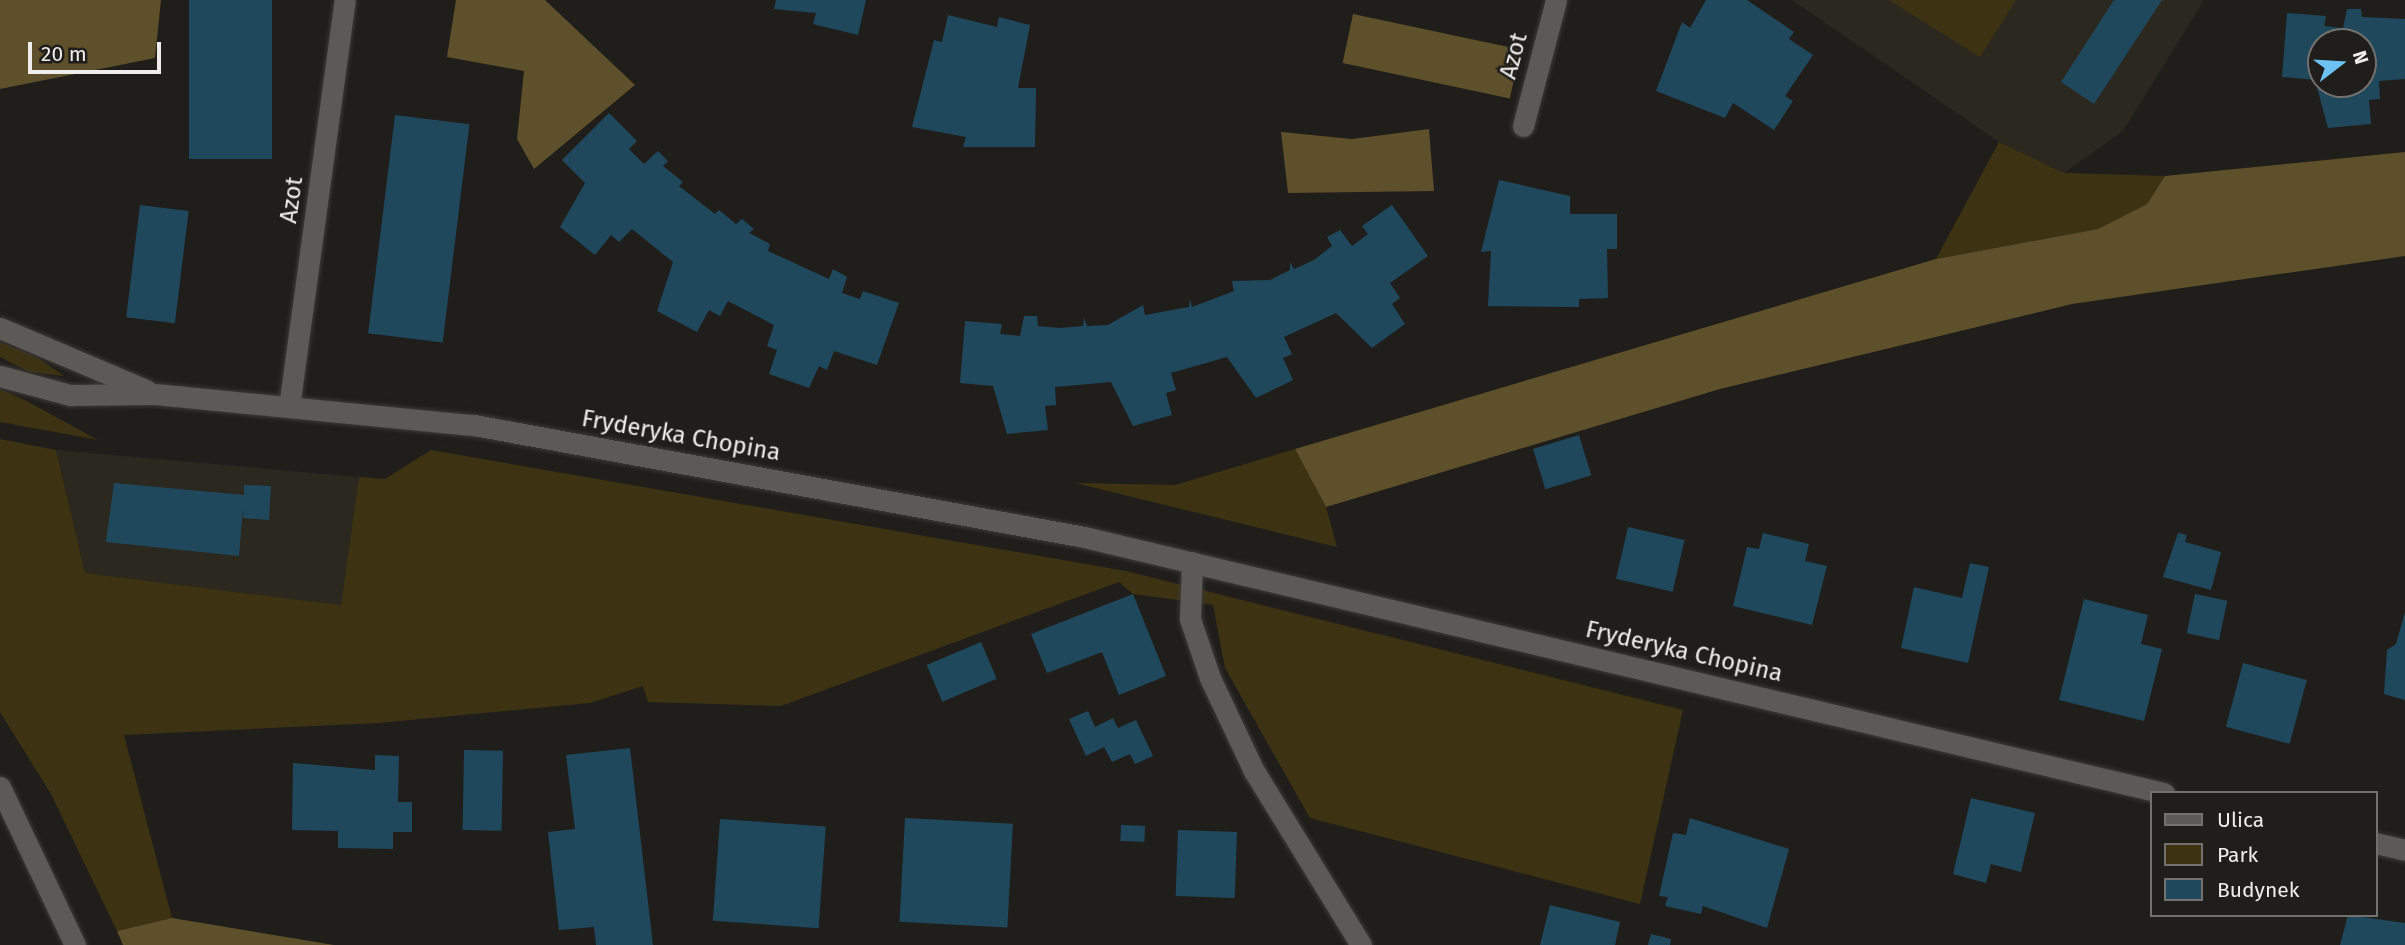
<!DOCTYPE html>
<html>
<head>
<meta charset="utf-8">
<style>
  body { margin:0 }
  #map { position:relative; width:2405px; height:945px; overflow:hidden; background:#1f1e1b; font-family:"Fira Sans",sans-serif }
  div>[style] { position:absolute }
  .built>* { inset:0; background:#2b2820 }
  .green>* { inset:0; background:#3d3313 }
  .forest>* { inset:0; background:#5d502a; transform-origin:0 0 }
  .building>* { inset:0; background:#20485d; transform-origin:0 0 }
  .roads { filter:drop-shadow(0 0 2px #3b3a38) drop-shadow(0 0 2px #3b3a38) }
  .minor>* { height:21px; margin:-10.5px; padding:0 10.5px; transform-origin:10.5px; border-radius:10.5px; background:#5b5a57 }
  span { translate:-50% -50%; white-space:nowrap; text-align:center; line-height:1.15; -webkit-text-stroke:5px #1f1e1b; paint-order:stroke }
  .street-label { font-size:24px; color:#eeedeb }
  .legend { position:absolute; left:2150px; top:791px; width:228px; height:126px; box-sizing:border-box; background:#1f1e1b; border:2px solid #72716e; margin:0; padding:9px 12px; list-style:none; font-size:21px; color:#eeedeb }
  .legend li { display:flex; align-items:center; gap:14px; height:35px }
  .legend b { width:35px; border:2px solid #72716e }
  .north { position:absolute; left:2307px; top:28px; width:70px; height:70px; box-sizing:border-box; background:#1f1e1b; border:2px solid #72716e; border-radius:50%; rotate:73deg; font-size:19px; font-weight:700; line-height:28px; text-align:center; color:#eeedeb }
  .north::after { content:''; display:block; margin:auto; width:24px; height:32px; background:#6cc3f2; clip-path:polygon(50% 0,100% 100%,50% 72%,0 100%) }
  .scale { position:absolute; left:28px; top:42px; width:133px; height:32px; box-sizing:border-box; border:4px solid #eeedeb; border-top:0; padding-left:9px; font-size:21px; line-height:24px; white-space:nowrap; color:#eeedeb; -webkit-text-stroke:5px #1f1e1b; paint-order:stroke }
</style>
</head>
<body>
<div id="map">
  <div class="built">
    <div style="clip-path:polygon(1792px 0,2204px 0,2123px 131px,2064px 173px,1999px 142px)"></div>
    <div style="clip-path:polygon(56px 450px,359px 477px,341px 605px,85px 573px)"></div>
  </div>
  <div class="green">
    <div style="clip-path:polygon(1889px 0,2016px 0,1980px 57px)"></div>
    <div style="clip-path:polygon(1999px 142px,2064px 173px,2165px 176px,2147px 204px,2098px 229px,1936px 259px)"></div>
    <div style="clip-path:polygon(0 342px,37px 357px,64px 376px,29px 372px,0 357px)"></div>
    <div style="clip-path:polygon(0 389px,23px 399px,98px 440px,0 422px)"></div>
    <div style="clip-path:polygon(0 439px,56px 450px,85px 573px,341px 605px,359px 477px,385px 479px,431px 450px,1126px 571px,1683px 710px,1640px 904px,1310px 818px,1225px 668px,1213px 605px,1133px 594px,1119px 582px,781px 706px,648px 702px,643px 686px,590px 703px,378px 723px,124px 735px,172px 918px,117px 931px,51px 794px,0 712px)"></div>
    <div style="clip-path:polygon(1295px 449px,1326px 507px,1337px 547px,1075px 483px,1175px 485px)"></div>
  </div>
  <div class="forest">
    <div style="clip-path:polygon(0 0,161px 0,155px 58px,0 89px)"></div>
    <div style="clip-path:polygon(456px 0,545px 0,635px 85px,534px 169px,517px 139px,524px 71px,447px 57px)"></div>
    <div style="left:1353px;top:14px;width:171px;height:50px;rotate:12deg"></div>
    <div style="clip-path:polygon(1429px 129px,1434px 191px,1288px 193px,1281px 132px,1352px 139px)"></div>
    <div style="clip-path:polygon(2405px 152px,2405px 256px,2072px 304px,1720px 389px,1326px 507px,1295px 449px,1936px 259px,2098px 229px,2147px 204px,2165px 176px)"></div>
    <div style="clip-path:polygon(172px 918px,334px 945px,335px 945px,123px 945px,117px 931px)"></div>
  </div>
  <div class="building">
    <div style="left:189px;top:0;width:83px;height:159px"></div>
    <div style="clip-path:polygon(776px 0,866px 0,858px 35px,813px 24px,816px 13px,774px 9px)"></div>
    <div style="clip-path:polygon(1706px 0,1747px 0,1794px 32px,1789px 39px,1813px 55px,1785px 96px,1793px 101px,1774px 130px,1733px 103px,1725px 118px,1656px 91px,1682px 22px,1690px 28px)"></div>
    <div style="clip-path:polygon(2114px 0,2162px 0,2094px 104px,2061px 82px)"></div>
    <div style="clip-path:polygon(evenodd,2347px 9px,2361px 9px,2362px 17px,2405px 19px,2405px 79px,2379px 81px,2380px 99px,2369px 100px,2371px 124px,2328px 128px,2315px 80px,2282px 77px,2287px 13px,2326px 16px,2324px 26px,2343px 28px,2347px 9px,2321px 42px,2363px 42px,2363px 84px,2321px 84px,2321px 42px)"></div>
    <div style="clip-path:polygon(948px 15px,997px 27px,999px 17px,1030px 25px,1018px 88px,1036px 88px,1035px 147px,963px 147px,966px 137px,912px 127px,934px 40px,942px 42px)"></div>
    <div style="clip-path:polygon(609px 113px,637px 141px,629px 149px,644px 164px,658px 151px,668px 161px,663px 166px,683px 182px,679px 186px,715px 214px,719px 210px,736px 224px,742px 219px,754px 229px,749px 233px,770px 244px,768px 251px,829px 279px,833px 269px,847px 277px,842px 293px,860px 299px,863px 291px,899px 303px,877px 365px,834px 351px,827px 370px,819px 366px,809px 388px,769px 374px,777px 350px,767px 346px,774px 325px,728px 301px,720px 316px,709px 310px,697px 332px,657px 311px,673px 262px,632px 229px,619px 242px,611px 235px,595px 255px,560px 227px,585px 183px,562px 160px)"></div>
    <div style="left:395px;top:115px;width:75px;height:220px;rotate:7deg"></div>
    <div style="clip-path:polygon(1499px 180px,1570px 196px,1570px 214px,1617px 214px,1617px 249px,1607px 249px,1608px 298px,1579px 299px,1579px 307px,1488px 306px,1491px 251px,1481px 252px)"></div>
    <div style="left:140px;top:205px;width:49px;height:113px;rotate:7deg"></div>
    <div style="clip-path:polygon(1392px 205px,1428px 256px,1390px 283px,1400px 298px,1392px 304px,1405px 324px,1372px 348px,1336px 313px,1284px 337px,1292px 354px,1283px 358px,1293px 380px,1256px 398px,1227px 357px,1171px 373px,1176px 390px,1166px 393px,1172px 415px,1133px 426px,1111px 382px,1055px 387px,1056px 405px,1045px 406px,1048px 430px,1007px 434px,993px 386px,960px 383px,965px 321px,1002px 324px,1000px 334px,1020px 336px,1024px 316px,1037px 316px,1038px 326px,1060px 328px,1083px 326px,1084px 318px,1087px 326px,1108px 325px,1143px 305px,1145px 315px,1189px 307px,1190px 299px,1192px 307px,1234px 291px,1232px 281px,1270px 280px,1290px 270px,1290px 262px,1294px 269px,1314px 260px,1332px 246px,1327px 237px,1340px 230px,1352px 246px,1368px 234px,1362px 226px)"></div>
    <div style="left:1579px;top:435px;width:42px;height:48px;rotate:73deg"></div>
    <div style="clip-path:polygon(114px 483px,244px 495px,244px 485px,271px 486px,269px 520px,243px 518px,243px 508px,239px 556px,106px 542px)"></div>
    <div style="left:1628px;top:527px;width:58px;height:53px;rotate:13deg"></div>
    <div style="clip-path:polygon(1763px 533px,1809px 544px,1805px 561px,1827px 566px,1812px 625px,1733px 606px,1747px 547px,1759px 549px)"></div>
    <div style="clip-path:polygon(2178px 533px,2187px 535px,2185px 542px,2221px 552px,2211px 590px,2163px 577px)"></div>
    <div style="clip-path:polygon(1970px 563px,1989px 567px,1968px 663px,1901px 648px,1914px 587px,1962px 598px)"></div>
    <div style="clip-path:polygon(1133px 594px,1166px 676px,1119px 695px,1102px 652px,1047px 673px,1031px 634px)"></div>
    <div style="left:2195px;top:594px;width:33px;height:40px;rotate:12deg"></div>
    <div style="clip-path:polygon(2084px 599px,2148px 615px,2141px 644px,2162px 649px,2144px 721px,2059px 700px)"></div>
    <div style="clip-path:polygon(2405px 612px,2405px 700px,2384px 694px,2387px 650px,2396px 644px)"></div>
    <div style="left:981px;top:642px;width:40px;height:59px;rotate:67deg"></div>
    <div style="left:2243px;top:663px;width:66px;height:66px;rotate:15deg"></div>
    <div style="clip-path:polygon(1088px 711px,1095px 727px,1113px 718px,1118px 728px,1136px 720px,1153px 756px,1135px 764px,1130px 754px,1112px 762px,1104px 747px,1086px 756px,1069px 719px)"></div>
    <div style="clip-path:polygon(630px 748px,653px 945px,596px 945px,594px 927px,559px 930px,548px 832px,575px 829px,566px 755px)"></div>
    <div style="left:464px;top:750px;width:39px;height:80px;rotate:1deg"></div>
    <div style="clip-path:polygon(375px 755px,399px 756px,398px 802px,412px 802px,412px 832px,393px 832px,393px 849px,338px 848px,338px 831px,292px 830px,293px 763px,375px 770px)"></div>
    <div style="clip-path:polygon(1971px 798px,2035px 813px,2021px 872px,1991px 864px,1986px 883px,1953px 874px)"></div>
    <div style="left:905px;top:818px;width:108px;height:104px;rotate:3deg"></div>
    <div style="clip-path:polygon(1690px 818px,1789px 849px,1767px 928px,1703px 906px,1701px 914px,1665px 906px,1668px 897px,1659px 896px,1673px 833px,1686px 835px)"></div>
    <div style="left:720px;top:819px;width:106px;height:102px;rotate:4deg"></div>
    <div style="left:1121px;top:825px;width:24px;height:16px;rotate:2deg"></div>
    <div style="left:1178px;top:830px;width:59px;height:66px;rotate:2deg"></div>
    <div style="clip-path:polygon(1550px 905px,1620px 922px,1615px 945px,1540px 945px)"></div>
    <div style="clip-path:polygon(2348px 915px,2405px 923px,2405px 945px,2340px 945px)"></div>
    <div style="clip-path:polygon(1651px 934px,1671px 939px,1670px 945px,1648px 945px)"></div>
  </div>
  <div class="roads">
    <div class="minor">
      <div style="left:1523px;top:126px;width:130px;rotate:-75.3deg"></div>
      <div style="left:0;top:328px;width:159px;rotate:23deg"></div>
      <div style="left:0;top:376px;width:73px;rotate:15.2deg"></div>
      <div style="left:70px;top:395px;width:85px;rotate:-0.7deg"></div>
      <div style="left:155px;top:394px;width:321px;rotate:5.6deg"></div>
      <div style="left:474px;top:425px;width:620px;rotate:10.4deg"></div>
      <div style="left:1084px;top:537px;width:1110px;rotate:13.34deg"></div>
      <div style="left:289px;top:407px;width:411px;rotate:-82.2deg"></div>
      <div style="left:1192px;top:562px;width:57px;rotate:92deg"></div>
      <div style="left:1190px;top:619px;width:62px;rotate:71.3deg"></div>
      <div style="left:1210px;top:678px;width:103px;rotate:64.7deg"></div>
      <div style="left:1254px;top:771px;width:204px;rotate:58.4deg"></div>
      <div style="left:0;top:787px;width:175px;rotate:64.6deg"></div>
      <div style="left:2375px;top:843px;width:31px;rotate:13deg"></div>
    </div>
  </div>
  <div class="street-label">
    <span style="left:1514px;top:56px;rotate:-75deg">Azot</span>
    <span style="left:292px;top:200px;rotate:-82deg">Azot</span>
    <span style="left:681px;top:436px;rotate:10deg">Fryderyka Chopina</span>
    <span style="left:1684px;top:652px;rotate:13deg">Fryderyka Chopina</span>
  </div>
  <ul class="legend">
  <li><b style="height:9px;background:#5b5a57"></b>Ulica</li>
  <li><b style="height:19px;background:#3d3313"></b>Park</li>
  <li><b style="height:19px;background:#20485d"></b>Budynek</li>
  </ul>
  <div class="north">N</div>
  <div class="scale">20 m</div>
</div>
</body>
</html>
